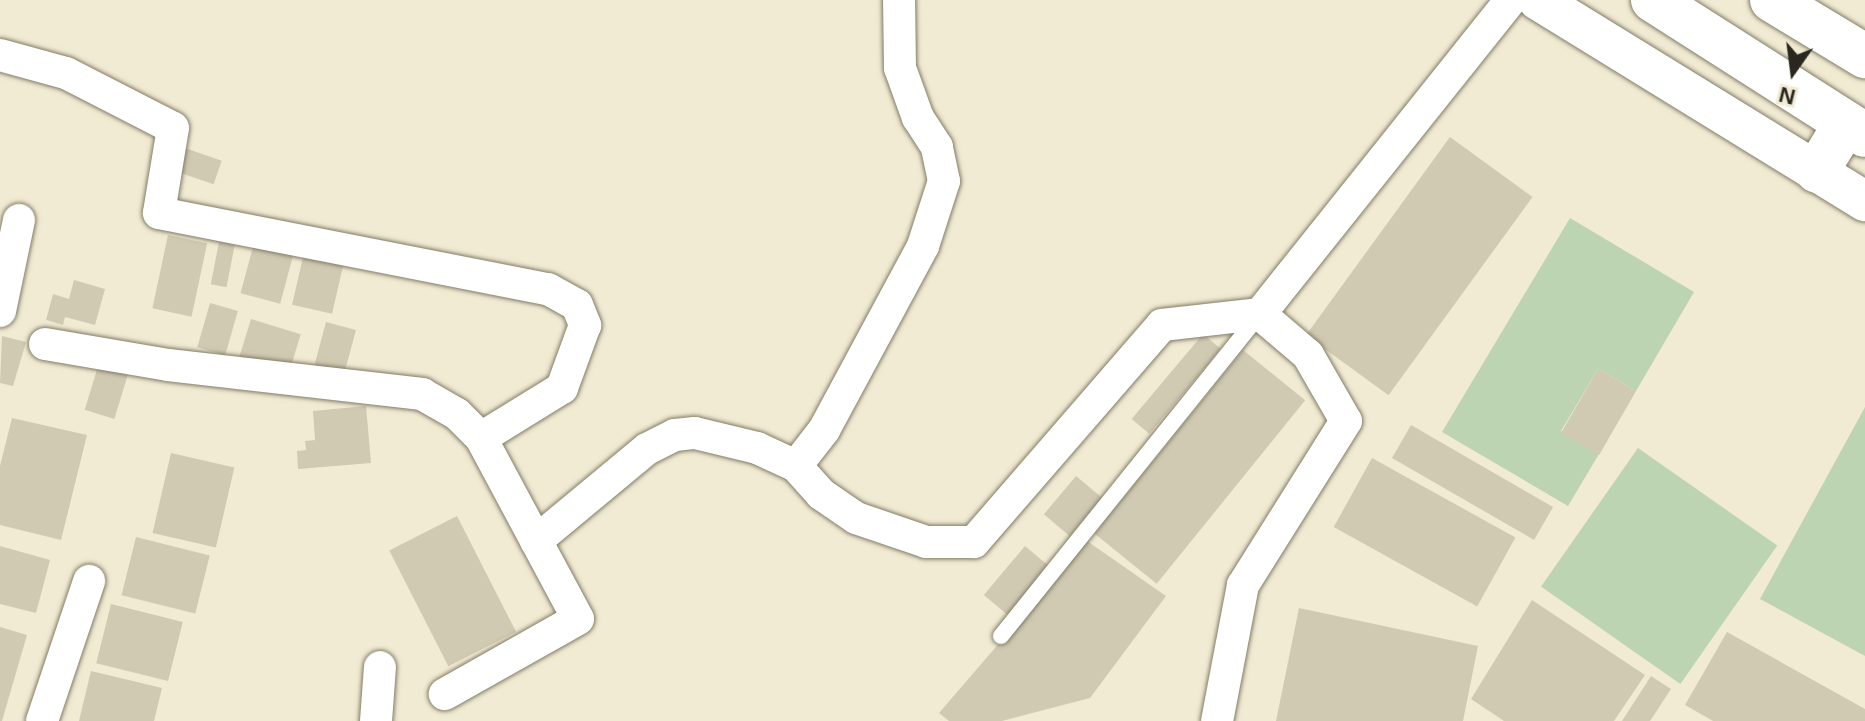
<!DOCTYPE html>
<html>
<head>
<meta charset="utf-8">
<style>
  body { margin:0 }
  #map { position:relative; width:1865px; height:721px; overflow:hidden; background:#f1ebd3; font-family:Arial,sans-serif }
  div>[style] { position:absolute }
  .green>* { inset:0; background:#bdd4b2; transform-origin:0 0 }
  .building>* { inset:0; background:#d0cab3; transform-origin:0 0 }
  .roads { filter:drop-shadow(0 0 2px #827c67) drop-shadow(0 0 2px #827c67) }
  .service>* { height:16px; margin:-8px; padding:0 8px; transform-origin:8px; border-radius:8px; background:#fff }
  .minor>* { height:32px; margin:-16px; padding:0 16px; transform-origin:16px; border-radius:16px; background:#fff }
  .tertiary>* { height:40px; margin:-20px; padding:0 20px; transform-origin:20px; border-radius:20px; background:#fff }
  .trunk>* { height:44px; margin:-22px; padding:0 22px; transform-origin:22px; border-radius:22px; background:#fff }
  span { translate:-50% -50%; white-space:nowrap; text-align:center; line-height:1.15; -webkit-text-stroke:6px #f1ebd3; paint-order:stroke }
  .north { position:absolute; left:1753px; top:32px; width:80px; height:80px; -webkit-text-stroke:6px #f1ebd3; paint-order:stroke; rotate:194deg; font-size:22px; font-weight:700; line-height:32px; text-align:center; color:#29271e }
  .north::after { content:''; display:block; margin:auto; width:28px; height:36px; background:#29271e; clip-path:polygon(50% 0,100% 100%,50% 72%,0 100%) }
</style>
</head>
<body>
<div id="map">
  <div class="green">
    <div style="clip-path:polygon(1570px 218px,1694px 292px,1636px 391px,1598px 369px,1561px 431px,1599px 454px,1568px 506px,1442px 432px)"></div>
    <div style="clip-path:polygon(1865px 407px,1865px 656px,1760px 599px)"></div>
    <div style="left:1638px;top:448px;width:170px;height:169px;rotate:35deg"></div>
  </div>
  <div class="building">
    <div style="left:1450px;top:137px;width:102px;height:245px;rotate:36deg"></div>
    <div style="left:182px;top:147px;width:42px;height:25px;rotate:19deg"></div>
    <div style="left:168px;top:235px;width:40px;height:75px;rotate:12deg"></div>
    <div style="left:219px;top:242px;width:16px;height:43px;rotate:11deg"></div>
    <div style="left:254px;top:243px;width:41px;height:52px;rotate:15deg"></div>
    <div style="left:304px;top:253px;width:41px;height:53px;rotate:13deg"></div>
    <div style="clip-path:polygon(74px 280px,105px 289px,95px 325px,65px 317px,63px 325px,46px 320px,53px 294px,69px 299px)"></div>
    <div style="left:210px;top:303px;width:29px;height:46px;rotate:16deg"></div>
    <div style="left:251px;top:319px;width:52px;height:44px;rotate:17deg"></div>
    <div style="left:326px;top:322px;width:31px;height:49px;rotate:15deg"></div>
    <div style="left:1203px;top:334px;width:23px;height:111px;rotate:40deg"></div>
    <div style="clip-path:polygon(2px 336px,26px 342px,13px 386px,0 383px)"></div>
    <div style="left:1243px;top:350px;width:80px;height:236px;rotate:39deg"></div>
    <div style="left:99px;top:363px;width:31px;height:49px;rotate:17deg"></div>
    <div style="left:1598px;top:369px;width:44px;height:74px;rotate:30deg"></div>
    <div style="clip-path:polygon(366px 406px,371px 463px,298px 469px,297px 451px,306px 450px,305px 441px,315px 440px,313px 411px)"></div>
    <div style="clip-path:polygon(12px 418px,87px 435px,61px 540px,0 525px,0 466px)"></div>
    <div style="left:1411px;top:425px;width:164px;height:38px;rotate:30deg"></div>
    <div style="left:171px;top:453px;width:65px;height:82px;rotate:13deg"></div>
    <div style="left:1372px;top:458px;width:164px;height:79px;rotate:29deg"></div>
    <div style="left:1076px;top:476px;width:34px;height:50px;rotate:40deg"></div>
    <div style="left:457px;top:516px;width:130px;height:76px;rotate:63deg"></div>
    <div style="left:136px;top:537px;width:76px;height:60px;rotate:14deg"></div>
    <div style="clip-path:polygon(1087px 541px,1166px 596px,1090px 698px,1002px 721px,949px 721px,939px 713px)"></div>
    <div style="clip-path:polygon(0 546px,50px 560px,36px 613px,0 604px)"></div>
    <div style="left:1025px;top:546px;width:31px;height:64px;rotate:40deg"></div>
    <div style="clip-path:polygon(1532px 600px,1645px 675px,1614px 721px,1504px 721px,1471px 699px)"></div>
    <div style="left:111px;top:604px;width:74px;height:61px;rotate:14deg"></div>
    <div style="clip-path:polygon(1299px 608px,1478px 646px,1463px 721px,1276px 721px)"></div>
    <div style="clip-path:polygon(0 627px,27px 635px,2px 721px,0 721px)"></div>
    <div style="clip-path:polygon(1727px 632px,1865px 709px,1865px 721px,1713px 721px,1685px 705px)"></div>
    <div style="clip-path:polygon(91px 671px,162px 688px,154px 721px,79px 721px)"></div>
    <div style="clip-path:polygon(1651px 676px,1671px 689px,1650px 721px,1622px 721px)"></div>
  </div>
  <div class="roads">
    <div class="service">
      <div style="left:1001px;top:636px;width:412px;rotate:-51.2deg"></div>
    </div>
    <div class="minor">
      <div style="left:0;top:55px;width:68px;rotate:15.3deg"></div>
      <div style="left:66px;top:73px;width:120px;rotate:27.2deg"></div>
      <div style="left:173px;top:128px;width:86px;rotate:99.4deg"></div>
      <div style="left:159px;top:213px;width:396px;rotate:11.1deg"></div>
      <div style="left:548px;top:289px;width:33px;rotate:29deg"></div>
      <div style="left:577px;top:305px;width:22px;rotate:68deg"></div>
      <div style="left:585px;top:325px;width:67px;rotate:110.1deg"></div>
      <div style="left:562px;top:388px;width:95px;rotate:148.3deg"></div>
      <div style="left:0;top:311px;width:93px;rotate:-78.2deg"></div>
      <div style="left:1260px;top:314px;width:402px;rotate:-51.4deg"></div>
      <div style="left:45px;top:344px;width:125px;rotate:9.7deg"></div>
      <div style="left:168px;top:365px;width:256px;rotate:6.5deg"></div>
      <div style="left:422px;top:394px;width:40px;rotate:29.7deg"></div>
      <div style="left:457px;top:414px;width:34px;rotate:45deg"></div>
      <div style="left:481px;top:438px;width:205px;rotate:61.8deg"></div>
      <div style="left:578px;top:619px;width:153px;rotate:150.6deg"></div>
      <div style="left:796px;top:466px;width:46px;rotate:-52.1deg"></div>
      <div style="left:824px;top:430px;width:209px;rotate:-61.7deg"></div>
      <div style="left:923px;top:246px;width:68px;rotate:-72.1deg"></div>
      <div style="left:944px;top:181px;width:35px;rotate:-102deg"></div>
      <div style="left:937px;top:147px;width:35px;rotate:-123deg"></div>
      <div style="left:918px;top:118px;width:53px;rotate:-109.8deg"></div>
      <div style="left:900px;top:68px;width:68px;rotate:-90.8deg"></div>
      <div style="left:536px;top:541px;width:144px;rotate:-39.7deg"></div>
      <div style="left:647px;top:449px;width:31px;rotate:-27deg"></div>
      <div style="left:675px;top:435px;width:20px;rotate:-6deg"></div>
      <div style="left:695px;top:433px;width:64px;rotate:13.6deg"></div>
      <div style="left:757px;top:448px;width:43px;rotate:24.8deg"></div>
      <div style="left:796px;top:466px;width:38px;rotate:48deg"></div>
      <div style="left:821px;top:494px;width:42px;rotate:34.4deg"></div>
      <div style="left:856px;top:518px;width:74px;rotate:18.9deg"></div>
      <div style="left:926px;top:542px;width:48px"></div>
      <div style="left:974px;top:542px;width:287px;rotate:-49.1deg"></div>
      <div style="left:1162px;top:325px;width:99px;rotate:-6.4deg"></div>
      <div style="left:1260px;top:314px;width:63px;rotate:40.5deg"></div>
      <div style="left:1308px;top:355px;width:76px;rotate:60.1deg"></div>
      <div style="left:1346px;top:421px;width:194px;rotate:122.1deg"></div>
      <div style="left:1243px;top:585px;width:138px;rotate:100.8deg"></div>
      <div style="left:42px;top:721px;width:148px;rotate:-71.4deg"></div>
      <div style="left:376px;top:721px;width:54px;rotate:-85.8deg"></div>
    </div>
    <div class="tertiary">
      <div style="left:1538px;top:0;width:384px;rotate:31.6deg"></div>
    </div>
    <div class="trunk">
      <div style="left:1653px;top:0;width:251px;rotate:32.5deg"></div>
      <div style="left:1772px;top:0;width:109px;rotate:31.1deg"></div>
      <div style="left:1817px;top:171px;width:56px;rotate:-58.9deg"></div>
    </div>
  </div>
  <div class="north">N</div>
</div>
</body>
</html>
